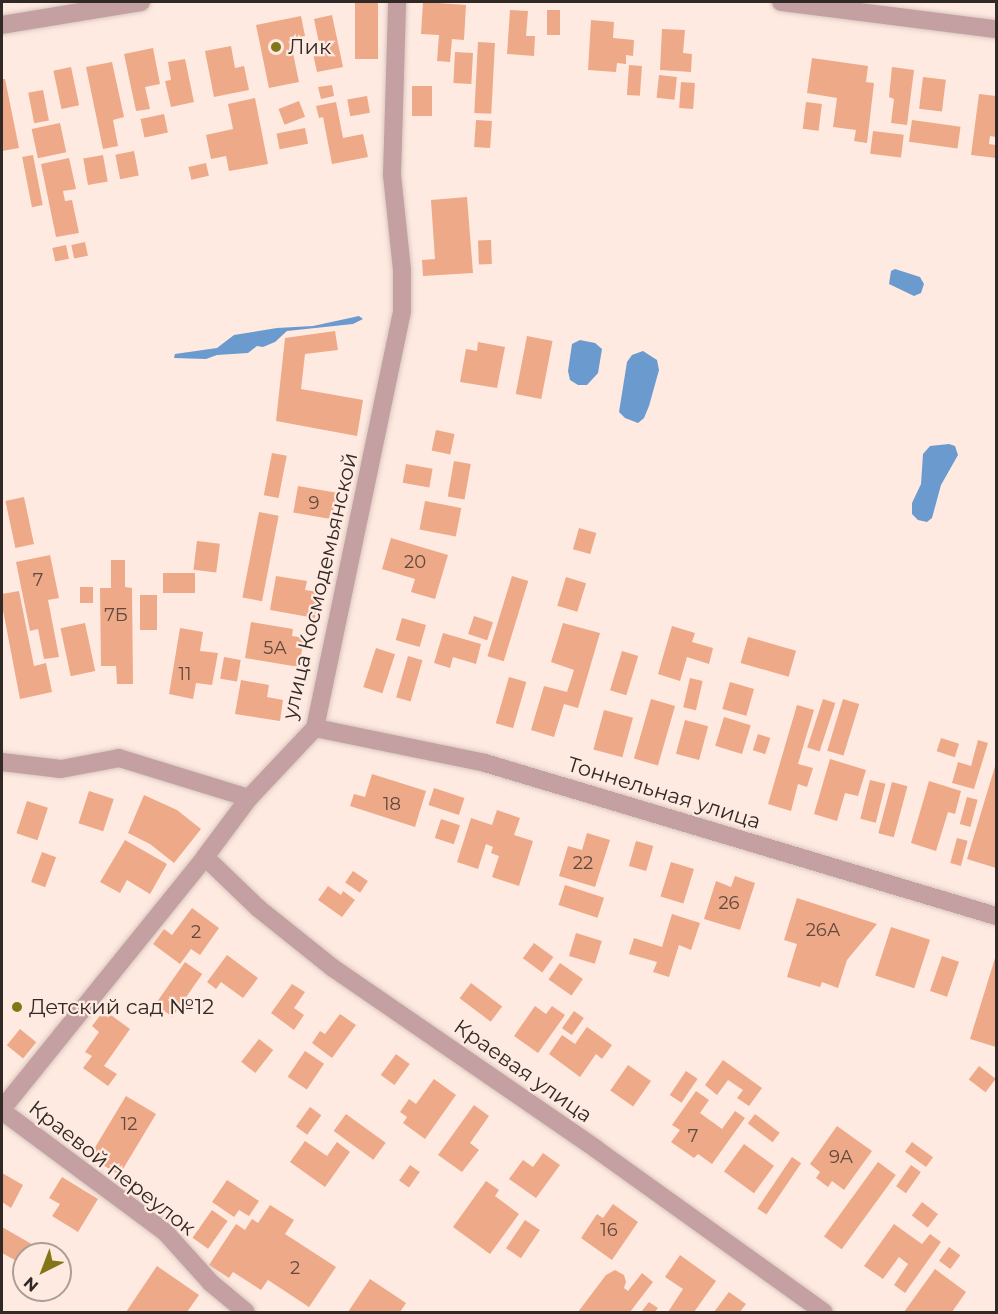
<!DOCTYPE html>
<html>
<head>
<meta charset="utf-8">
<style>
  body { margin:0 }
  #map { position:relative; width:998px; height:1314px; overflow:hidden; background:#feeae0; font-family:Montserrat,sans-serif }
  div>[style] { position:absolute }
  .water>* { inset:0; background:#6b9acf }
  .building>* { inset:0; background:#eea988; transform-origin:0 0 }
  .roads { filter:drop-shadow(0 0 2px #d9c7bf) drop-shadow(0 0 2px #d9c7bf) }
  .minor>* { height:18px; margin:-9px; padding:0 9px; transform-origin:9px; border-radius:9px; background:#c4a0a2 }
  .dots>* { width:16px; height:16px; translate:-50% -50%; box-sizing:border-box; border:3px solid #feeae0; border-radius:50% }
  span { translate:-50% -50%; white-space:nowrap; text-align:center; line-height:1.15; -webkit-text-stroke:4.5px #feeae0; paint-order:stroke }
  .number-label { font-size:18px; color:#60493e }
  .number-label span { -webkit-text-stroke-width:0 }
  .poi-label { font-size:21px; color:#312926 }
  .left { translate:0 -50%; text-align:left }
  .street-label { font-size:21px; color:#312926 }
  .frame { position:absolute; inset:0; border:3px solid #312926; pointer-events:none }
  .north { position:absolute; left:12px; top:1242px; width:60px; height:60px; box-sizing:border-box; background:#feeae0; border:2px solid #ac9d96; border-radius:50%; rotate:222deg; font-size:16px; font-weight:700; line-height:24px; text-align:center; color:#312926 }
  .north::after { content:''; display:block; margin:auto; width:21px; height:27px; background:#837619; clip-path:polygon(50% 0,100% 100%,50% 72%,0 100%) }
</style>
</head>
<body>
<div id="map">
  <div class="water">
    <div style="clip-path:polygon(895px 269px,920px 277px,924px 284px,921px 293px,914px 296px,889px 284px,891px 271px)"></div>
    <div style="clip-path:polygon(359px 316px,363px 319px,353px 324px,287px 331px,275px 342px,263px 347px,257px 346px,248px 353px,217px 355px,206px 359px,174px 358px,175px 354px,217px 348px,234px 335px,277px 328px,313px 326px)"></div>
    <div style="clip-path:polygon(580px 340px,595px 343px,602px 349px,598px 373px,587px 385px,578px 385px,570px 380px,568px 371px,572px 344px)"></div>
    <div style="clip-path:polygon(643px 351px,657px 360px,659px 370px,649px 406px,644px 418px,638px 423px,625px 418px,619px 412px,627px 362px,632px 355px)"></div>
    <div style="clip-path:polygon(949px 444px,955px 446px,958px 455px,941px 485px,932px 518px,927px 522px,918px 520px,912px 514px,912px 503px,921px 484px,923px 454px,930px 446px)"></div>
  </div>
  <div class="building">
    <div style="left:355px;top:2px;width:23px;height:57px"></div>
    <div style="clip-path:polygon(423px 2px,466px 5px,464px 40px,452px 39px,450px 62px,437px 61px,439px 35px,421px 34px)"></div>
    <div style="clip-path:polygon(510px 10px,528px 11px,526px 36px,535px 36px,534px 56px,507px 54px)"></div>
    <div style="left:547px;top:10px;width:13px;height:25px"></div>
    <div style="clip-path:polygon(332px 15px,343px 67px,317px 72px,312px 49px,320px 48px,314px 19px)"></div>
    <div style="clip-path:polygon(301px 16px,305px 36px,290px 39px,299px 82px,269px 88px,256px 25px)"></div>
    <div style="clip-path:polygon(591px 20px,614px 22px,613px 38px,634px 40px,633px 56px,626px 55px,626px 64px,617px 63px,616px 72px,588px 70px)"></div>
    <div style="clip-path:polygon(662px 29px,685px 30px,683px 53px,692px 54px,691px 72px,660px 70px)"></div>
    <div style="left:478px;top:42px;width:17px;height:71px;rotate:3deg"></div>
    <div style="clip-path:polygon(231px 46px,235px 68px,244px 66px,249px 90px,214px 97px,205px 51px)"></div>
    <div style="clip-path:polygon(153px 48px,160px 84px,145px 87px,150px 109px,136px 111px,124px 54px)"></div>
    <div style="left:455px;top:52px;width:18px;height:31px;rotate:3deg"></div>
    <div style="clip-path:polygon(812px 58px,868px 66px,866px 82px,874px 83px,867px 143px,854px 141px,856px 130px,833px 127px,837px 98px,807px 93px)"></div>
    <div style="clip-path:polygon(185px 59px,194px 102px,171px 107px,165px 81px,171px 80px,168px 62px)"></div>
    <div style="clip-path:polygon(112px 62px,124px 117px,113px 120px,118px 146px,103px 149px,86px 67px)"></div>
    <div style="left:629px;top:65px;width:13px;height:30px;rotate:4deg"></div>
    <div style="left:71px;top:67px;width:39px;height:18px;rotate:78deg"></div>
    <div style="clip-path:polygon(892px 67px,914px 70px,907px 125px,891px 123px,894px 99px,889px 97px)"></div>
    <div style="left:659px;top:75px;width:18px;height:23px;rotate:6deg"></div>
    <div style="left:923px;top:77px;width:23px;height:32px;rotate:7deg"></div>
    <div style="clip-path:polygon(2px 79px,5px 79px,19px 148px,2px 151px)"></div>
    <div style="left:681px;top:82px;width:14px;height:26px;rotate:4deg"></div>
    <div style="clip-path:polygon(332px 85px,334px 96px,321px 99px,318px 87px)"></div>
    <div style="left:412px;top:86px;width:20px;height:30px"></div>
    <div style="left:43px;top:90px;width:31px;height:15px;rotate:79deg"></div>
    <div style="clip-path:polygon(979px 94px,996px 96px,996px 137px,990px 136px,989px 144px,996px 145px,996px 158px,971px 155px)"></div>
    <div style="left:367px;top:96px;width:17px;height:20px;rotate:80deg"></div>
    <div style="clip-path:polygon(255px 98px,268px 164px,229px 171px,226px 156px,211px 159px,206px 135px,233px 129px,228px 104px)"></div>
    <div style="left:299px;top:101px;width:17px;height:22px;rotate:69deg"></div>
    <div style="clip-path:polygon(336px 102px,343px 138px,363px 134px,368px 157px,332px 164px,323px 117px,319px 118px,316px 106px)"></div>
    <div style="left:806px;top:102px;width:16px;height:27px;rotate:7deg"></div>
    <div style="left:164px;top:114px;width:19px;height:24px;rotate:78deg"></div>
    <div style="left:476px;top:120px;width:16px;height:27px;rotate:4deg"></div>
    <div style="left:912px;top:120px;width:49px;height:22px;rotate:8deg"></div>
    <div style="left:60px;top:123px;width:30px;height:29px;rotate:78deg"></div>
    <div style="left:305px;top:128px;width:16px;height:29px;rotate:79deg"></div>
    <div style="left:873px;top:131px;width:31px;height:23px;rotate:7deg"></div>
    <div style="left:134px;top:151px;width:25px;height:19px;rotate:79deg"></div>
    <div style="left:33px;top:155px;width:51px;height:11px;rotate:79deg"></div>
    <div style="left:103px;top:155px;width:27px;height:20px;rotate:80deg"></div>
    <div style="clip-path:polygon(69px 158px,76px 189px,63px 191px,65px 201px,72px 200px,79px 233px,56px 237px,41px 164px)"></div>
    <div style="left:206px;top:163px;width:13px;height:18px;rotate:77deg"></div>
    <div style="clip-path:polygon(467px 197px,473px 273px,423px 276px,422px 260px,435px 259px,431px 200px)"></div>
    <div style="left:491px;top:240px;width:24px;height:13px;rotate:88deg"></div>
    <div style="left:85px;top:242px;width:14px;height:14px;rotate:78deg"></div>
    <div style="left:66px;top:245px;width:14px;height:14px;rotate:78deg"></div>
    <div style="clip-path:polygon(335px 331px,338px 350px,305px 354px,301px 389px,363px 400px,357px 436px,276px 421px,285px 338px)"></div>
    <div style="left:527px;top:336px;width:26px;height:59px;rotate:11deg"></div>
    <div style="clip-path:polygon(478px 342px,505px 347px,497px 388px,460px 382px,466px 349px,477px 351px)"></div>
    <div style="left:436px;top:430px;width:19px;height:21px;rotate:12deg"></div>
    <div style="left:272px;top:453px;width:15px;height:43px;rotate:11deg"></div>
    <div style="left:454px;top:461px;width:17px;height:36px;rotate:10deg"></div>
    <div style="left:406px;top:464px;width:27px;height:19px;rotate:10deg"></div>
    <div style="left:298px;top:486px;width:39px;height:27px;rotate:10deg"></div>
    <div style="left:24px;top:497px;width:48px;height:19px;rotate:78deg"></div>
    <div style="left:425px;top:501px;width:37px;height:29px;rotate:11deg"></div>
    <div style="left:259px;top:512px;width:20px;height:87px;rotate:11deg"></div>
    <div style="left:579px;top:528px;width:18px;height:22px;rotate:16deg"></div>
    <div style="clip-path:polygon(391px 538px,448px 555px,435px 599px,411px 592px,415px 579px,382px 569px)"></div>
    <div style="left:197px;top:541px;width:23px;height:29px;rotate:7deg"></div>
    <div style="clip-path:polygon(50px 555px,59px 598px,48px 600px,59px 657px,44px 659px,38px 629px,30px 631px,16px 562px)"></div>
    <div style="clip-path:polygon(111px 560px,125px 560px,125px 587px,132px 588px,133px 684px,117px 684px,116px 666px,101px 666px,100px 588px,111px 588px)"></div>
    <div style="left:163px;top:573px;width:32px;height:20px"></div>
    <div style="clip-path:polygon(276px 576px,307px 581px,305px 590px,319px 592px,315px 618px,270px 610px)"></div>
    <div style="left:512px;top:576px;width:17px;height:84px;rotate:17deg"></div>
    <div style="left:566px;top:577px;width:21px;height:30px;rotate:17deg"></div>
    <div style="left:80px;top:587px;width:13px;height:16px"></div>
    <div style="clip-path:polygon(19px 591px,34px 666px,46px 663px,52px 692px,20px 699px,2px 605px,2px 594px)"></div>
    <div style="left:140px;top:595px;width:17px;height:35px"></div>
    <div style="left:474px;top:616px;width:20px;height:19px;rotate:18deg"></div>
    <div style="left:402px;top:618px;width:25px;height:23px;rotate:16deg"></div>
    <div style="clip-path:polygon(251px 622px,293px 629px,292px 636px,304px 638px,299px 667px,245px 658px)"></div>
    <div style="left:85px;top:623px;width:49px;height:25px;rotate:78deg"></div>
    <div style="clip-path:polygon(563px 623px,600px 633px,578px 708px,564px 704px,554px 737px,531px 730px,544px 686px,567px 692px,574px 670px,551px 662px)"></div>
    <div style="clip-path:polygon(672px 626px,695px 633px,692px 642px,713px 648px,709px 664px,687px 657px,680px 681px,658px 674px)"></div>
    <div style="clip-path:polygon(180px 628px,203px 632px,200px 651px,218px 653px,212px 685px,196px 683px,193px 699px,169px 694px)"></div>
    <div style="clip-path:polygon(443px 633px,481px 644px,476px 664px,453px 657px,450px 668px,434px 663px)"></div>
    <div style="left:748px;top:637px;width:50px;height:27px;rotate:16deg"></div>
    <div style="left:376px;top:648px;width:20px;height:41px;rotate:18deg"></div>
    <div style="left:622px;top:651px;width:17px;height:41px;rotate:17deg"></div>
    <div style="left:408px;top:656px;width:15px;height:43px;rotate:16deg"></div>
    <div style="left:224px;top:657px;width:17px;height:22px;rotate:10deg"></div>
    <div style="left:509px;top:677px;width:18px;height:48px;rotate:16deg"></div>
    <div style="left:690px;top:678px;width:13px;height:30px;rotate:13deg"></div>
    <div style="clip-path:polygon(241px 680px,269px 685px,267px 697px,283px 700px,280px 721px,235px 714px)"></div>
    <div style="left:730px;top:682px;width:25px;height:28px;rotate:16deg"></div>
    <div style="left:651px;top:699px;width:25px;height:62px;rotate:16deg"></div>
    <div style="left:823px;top:699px;width:13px;height:51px;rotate:18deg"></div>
    <div style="left:843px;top:699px;width:17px;height:54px;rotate:17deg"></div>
    <div style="clip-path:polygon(797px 705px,814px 710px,798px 764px,813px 768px,807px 787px,798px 784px,791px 811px,768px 804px)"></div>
    <div style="left:604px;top:710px;width:30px;height:41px;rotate:15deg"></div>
    <div style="left:724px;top:717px;width:28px;height:30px;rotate:17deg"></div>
    <div style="left:685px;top:720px;width:24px;height:35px;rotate:15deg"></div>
    <div style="left:758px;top:734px;width:13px;height:17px;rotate:18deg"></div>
    <div style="left:941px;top:738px;width:19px;height:14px;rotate:18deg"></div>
    <div style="clip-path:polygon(978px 740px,988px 743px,974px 789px,952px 783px,958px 762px,971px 766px)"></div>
    <div style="clip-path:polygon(830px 759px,866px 770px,858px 796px,845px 793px,837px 821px,814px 814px)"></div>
    <div style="clip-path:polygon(996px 763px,996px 868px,967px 859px)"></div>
    <div style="clip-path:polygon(372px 774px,426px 791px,415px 827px,350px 806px,354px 794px,365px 797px)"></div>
    <div style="left:870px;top:780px;width:16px;height:40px;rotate:14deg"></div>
    <div style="clip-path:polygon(929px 781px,961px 791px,955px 814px,948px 812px,936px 851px,911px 843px)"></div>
    <div style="left:892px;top:782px;width:16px;height:53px;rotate:15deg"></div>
    <div style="left:434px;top:788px;width:32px;height:18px;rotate:18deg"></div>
    <div style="left:89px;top:791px;width:26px;height:34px;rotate:18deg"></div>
    <div style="clip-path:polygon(144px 795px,177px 810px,201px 829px,174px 863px,150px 844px,128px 833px)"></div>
    <div style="left:967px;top:797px;width:11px;height:28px;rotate:15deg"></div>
    <div style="left:27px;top:801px;width:22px;height:34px;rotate:18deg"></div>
    <div style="clip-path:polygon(497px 810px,520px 818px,514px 835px,533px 841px,519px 886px,492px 877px,499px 856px,491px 853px,493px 847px,486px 844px,478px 869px,457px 862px,471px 818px,492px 825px)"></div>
    <div style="left:441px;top:819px;width:20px;height:20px;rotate:18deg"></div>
    <div style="clip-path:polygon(587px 833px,610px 840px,595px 887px,559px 876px,568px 846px,582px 850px)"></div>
    <div style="left:957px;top:838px;width:11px;height:26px;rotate:15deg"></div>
    <div style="clip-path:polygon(125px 840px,167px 864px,150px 894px,127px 880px,120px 893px,100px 882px)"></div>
    <div style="left:636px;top:841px;width:18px;height:26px;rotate:16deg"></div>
    <div style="left:42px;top:852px;width:15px;height:32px;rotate:20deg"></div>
    <div style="left:671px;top:862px;width:24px;height:36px;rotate:17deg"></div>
    <div style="left:353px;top:871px;width:18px;height:14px;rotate:34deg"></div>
    <div style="clip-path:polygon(735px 876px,755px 883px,740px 930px,704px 919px,716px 881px,731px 887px)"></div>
    <div style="left:565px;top:885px;width:41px;height:21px;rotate:18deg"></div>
    <div style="clip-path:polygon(328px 886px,341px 895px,343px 891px,355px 900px,342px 917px,318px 900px)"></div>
    <div style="clip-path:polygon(797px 898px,877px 924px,847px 960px,838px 988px,822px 982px,820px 987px,787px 977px,797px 944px,784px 940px)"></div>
    <div style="clip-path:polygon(192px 908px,219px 928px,200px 955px,191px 949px,180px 964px,153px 944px,164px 929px,172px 935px)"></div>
    <div style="clip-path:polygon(672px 914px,700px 923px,691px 950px,679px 945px,669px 977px,653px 972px,657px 962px,629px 954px,634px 938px,662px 947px)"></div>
    <div style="left:891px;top:927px;width:41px;height:51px;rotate:18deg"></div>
    <div style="left:576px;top:933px;width:27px;height:24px;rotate:17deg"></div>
    <div style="left:534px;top:943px;width:24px;height:19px;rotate:36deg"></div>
    <div style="clip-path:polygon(227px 955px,258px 978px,243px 998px,221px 982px,216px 989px,207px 982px)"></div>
    <div style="clip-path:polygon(996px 955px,996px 1047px,970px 1039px)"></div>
    <div style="left:942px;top:956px;width:18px;height:37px;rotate:19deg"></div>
    <div style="left:185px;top:962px;width:21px;height:52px;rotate:35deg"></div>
    <div style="left:560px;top:963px;width:28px;height:20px;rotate:35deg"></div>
    <div style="left:471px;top:983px;width:39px;height:19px;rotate:37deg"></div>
    <div style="clip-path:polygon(292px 984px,305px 992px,294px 1008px,304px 1015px,294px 1030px,271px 1013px)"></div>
    <div style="clip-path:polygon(535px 1006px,546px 1014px,552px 1006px,565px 1015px,538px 1053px,514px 1036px)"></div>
    <div style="clip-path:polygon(104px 1010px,130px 1029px,104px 1066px,117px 1074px,108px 1086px,83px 1068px,92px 1056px,85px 1052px,99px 1032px,92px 1026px)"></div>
    <div style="left:574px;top:1011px;width:12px;height:21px;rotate:35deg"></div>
    <div style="clip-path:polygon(340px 1014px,356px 1025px,332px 1058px,312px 1043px,320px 1031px,325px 1034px)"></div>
    <div style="clip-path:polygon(587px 1027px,612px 1045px,602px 1059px,596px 1054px,580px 1077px,549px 1054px,562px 1035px,575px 1044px)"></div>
    <div style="left:20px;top:1029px;width:21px;height:21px;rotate:39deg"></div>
    <div style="left:259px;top:1039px;width:18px;height:29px;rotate:38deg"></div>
    <div style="left:305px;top:1051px;width:23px;height:31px;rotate:34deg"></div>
    <div style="left:396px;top:1054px;width:17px;height:26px;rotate:36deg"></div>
    <div style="clip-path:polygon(723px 1060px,762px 1088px,749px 1106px,737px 1098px,743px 1090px,728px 1080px,717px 1095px,705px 1085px)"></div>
    <div style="left:628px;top:1065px;width:28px;height:31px;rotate:35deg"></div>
    <div style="left:979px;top:1066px;width:21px;height:17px;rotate:37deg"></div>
    <div style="left:686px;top:1071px;width:14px;height:29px;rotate:34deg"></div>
    <div style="clip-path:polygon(434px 1079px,456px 1095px,425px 1139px,403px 1123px,407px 1117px,400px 1112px,409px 1099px,416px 1104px)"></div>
    <div style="clip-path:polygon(696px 1091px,709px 1100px,700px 1113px,722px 1129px,735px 1111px,745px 1118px,712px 1164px,698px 1154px,694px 1158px,671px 1142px,680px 1130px,672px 1125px)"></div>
    <div style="left:126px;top:1096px;width:35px;height:71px;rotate:31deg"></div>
    <div style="clip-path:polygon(474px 1105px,489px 1116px,470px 1143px,479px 1150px,462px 1172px,438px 1155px)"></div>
    <div style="left:310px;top:1107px;width:14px;height:24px;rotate:36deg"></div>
    <div style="left:346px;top:1114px;width:49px;height:21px;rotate:36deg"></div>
    <div style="left:755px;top:1114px;width:31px;height:12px;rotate:37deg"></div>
    <div style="clip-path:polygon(837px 1126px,872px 1151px,844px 1190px,832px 1181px,828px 1187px,816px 1178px,820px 1172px,810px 1164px)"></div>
    <div style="clip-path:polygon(305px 1141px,327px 1156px,337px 1142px,350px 1152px,325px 1187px,290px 1162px)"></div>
    <div style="left:912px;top:1142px;width:26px;height:12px;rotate:36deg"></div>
    <div style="left:744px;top:1144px;width:37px;height:34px;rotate:36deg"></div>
    <div style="clip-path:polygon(543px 1153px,560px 1165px,536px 1198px,509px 1179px,523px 1160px,533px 1167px)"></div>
    <div style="left:792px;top:1157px;width:11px;height:62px;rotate:34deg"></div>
    <div style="left:878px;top:1162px;width:22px;height:92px;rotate:36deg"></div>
    <div style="left:410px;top:1165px;width:12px;height:19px;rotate:35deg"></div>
    <div style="left:911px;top:1165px;width:12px;height:26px;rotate:35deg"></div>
    <div style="clip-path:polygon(2px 1173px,23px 1185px,11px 1208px,2px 1202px)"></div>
    <div style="clip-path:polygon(62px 1177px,98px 1199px,78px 1232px,52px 1216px,60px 1204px,49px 1198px)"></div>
    <div style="clip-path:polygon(227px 1180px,259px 1201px,249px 1216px,239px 1210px,234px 1217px,212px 1202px)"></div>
    <div style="clip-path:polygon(486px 1181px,499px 1190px,495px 1196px,519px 1214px,490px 1254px,453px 1227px)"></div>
    <div style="left:922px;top:1202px;width:20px;height:17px;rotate:37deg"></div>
    <div style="clip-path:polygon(613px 1204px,638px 1222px,612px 1260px,581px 1238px,597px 1214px,603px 1218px)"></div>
    <div style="clip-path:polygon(270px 1205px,294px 1220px,285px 1234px,336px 1267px,309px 1307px,268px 1280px,261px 1290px,233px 1272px,229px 1278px,209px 1265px,236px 1224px,245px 1230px,252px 1219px,258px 1223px)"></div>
    <div style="left:212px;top:1210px;width:19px;height:34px;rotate:35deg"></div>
    <div style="left:525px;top:1220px;width:18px;height:34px;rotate:34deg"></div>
    <div style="clip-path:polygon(894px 1224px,922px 1244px,930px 1234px,941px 1242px,905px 1293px,894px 1285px,908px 1264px,899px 1257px,883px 1279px,864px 1266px)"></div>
    <div style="clip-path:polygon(2px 1227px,35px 1246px,30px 1254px,24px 1254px,24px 1265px,2px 1253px)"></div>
    <div style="left:949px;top:1247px;width:14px;height:17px;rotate:36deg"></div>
    <div style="clip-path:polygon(680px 1255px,716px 1281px,694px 1312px,668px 1312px,683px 1289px,665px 1277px)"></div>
    <div style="clip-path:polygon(157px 1266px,199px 1295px,187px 1312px,126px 1312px)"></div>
    <div style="clip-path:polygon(935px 1269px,966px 1292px,952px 1312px,904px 1312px)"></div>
    <div style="clip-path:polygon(615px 1270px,624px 1275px,626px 1282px,624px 1288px,628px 1291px,642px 1273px,653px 1282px,630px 1312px,578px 1312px,606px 1275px)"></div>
    <div style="clip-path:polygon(370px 1279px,406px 1303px,400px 1312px,348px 1312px)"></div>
    <div style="clip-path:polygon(729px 1292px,746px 1304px,740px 1312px,714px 1312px)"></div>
    <div style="clip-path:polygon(649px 1302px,658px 1308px,655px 1312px,641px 1312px)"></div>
  </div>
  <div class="roads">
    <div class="minor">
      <div style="left:781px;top:2px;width:217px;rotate:7.2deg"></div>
      <div style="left:2px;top:25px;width:141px;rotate:-9.4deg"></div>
      <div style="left:315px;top:728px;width:174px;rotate:11.6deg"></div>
      <div style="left:485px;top:763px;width:533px;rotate:16.67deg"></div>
      <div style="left:2px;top:762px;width:59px;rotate:6.8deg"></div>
      <div style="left:61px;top:769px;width:59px;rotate:-10.7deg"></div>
      <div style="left:119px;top:758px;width:136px;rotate:17.1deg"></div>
      <div style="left:205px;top:857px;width:74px;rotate:43.9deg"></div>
      <div style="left:258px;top:908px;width:96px;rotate:38.7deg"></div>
      <div style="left:333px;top:968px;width:319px;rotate:34.5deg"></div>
      <div style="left:596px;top:1149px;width:280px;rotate:35.6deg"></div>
      <div style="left:2px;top:1109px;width:324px;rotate:-51.1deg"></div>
      <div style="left:205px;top:857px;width:74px;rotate:-53.3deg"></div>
      <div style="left:249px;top:798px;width:96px;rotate:-46.7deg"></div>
      <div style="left:315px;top:728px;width:426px;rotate:-78.2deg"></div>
      <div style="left:402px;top:311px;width:41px;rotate:-90deg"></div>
      <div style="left:402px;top:270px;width:96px;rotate:-96deg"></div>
      <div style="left:392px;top:175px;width:173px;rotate:-88.3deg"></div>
      <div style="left:2px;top:1111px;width:204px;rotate:36.6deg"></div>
      <div style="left:166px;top:1233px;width:67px;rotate:48deg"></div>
      <div style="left:211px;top:1283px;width:45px;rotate:39.6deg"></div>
    </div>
  </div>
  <div class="dots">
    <div style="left:276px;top:47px;background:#837619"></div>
    <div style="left:17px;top:1007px;background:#837619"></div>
  </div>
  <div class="number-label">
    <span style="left:314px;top:503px">9</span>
    <span style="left:415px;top:562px">20</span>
    <span style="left:38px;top:580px">7</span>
    <span style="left:116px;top:615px">7Б</span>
    <span style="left:275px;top:648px">5А</span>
    <span style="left:185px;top:674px">11</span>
    <span style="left:392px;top:804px">18</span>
    <span style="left:583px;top:863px">22</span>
    <span style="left:729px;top:903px">26</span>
    <span style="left:823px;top:930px">26А</span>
    <span style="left:196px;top:932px">2</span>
    <span style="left:129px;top:1124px">12</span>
    <span style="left:693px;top:1136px">7</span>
    <span style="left:841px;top:1157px">9А</span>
    <span style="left:609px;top:1230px">16</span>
    <span style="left:295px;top:1268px">2</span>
  </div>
  <div class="poi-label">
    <span class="left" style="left:288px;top:47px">Лик</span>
    <span class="left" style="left:29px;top:1007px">Детский сад №12</span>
  </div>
  <div class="street-label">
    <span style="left:320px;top:586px;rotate:-77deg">улица Космодемьянской</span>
    <span style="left:664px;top:793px;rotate:17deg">Тоннельная улица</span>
    <span style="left:523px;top:1071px;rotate:35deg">Краевая улица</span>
    <span style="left:112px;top:1168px;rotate:38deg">Краевой переулок</span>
  </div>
  <div class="frame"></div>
  <div class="north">N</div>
</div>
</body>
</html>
